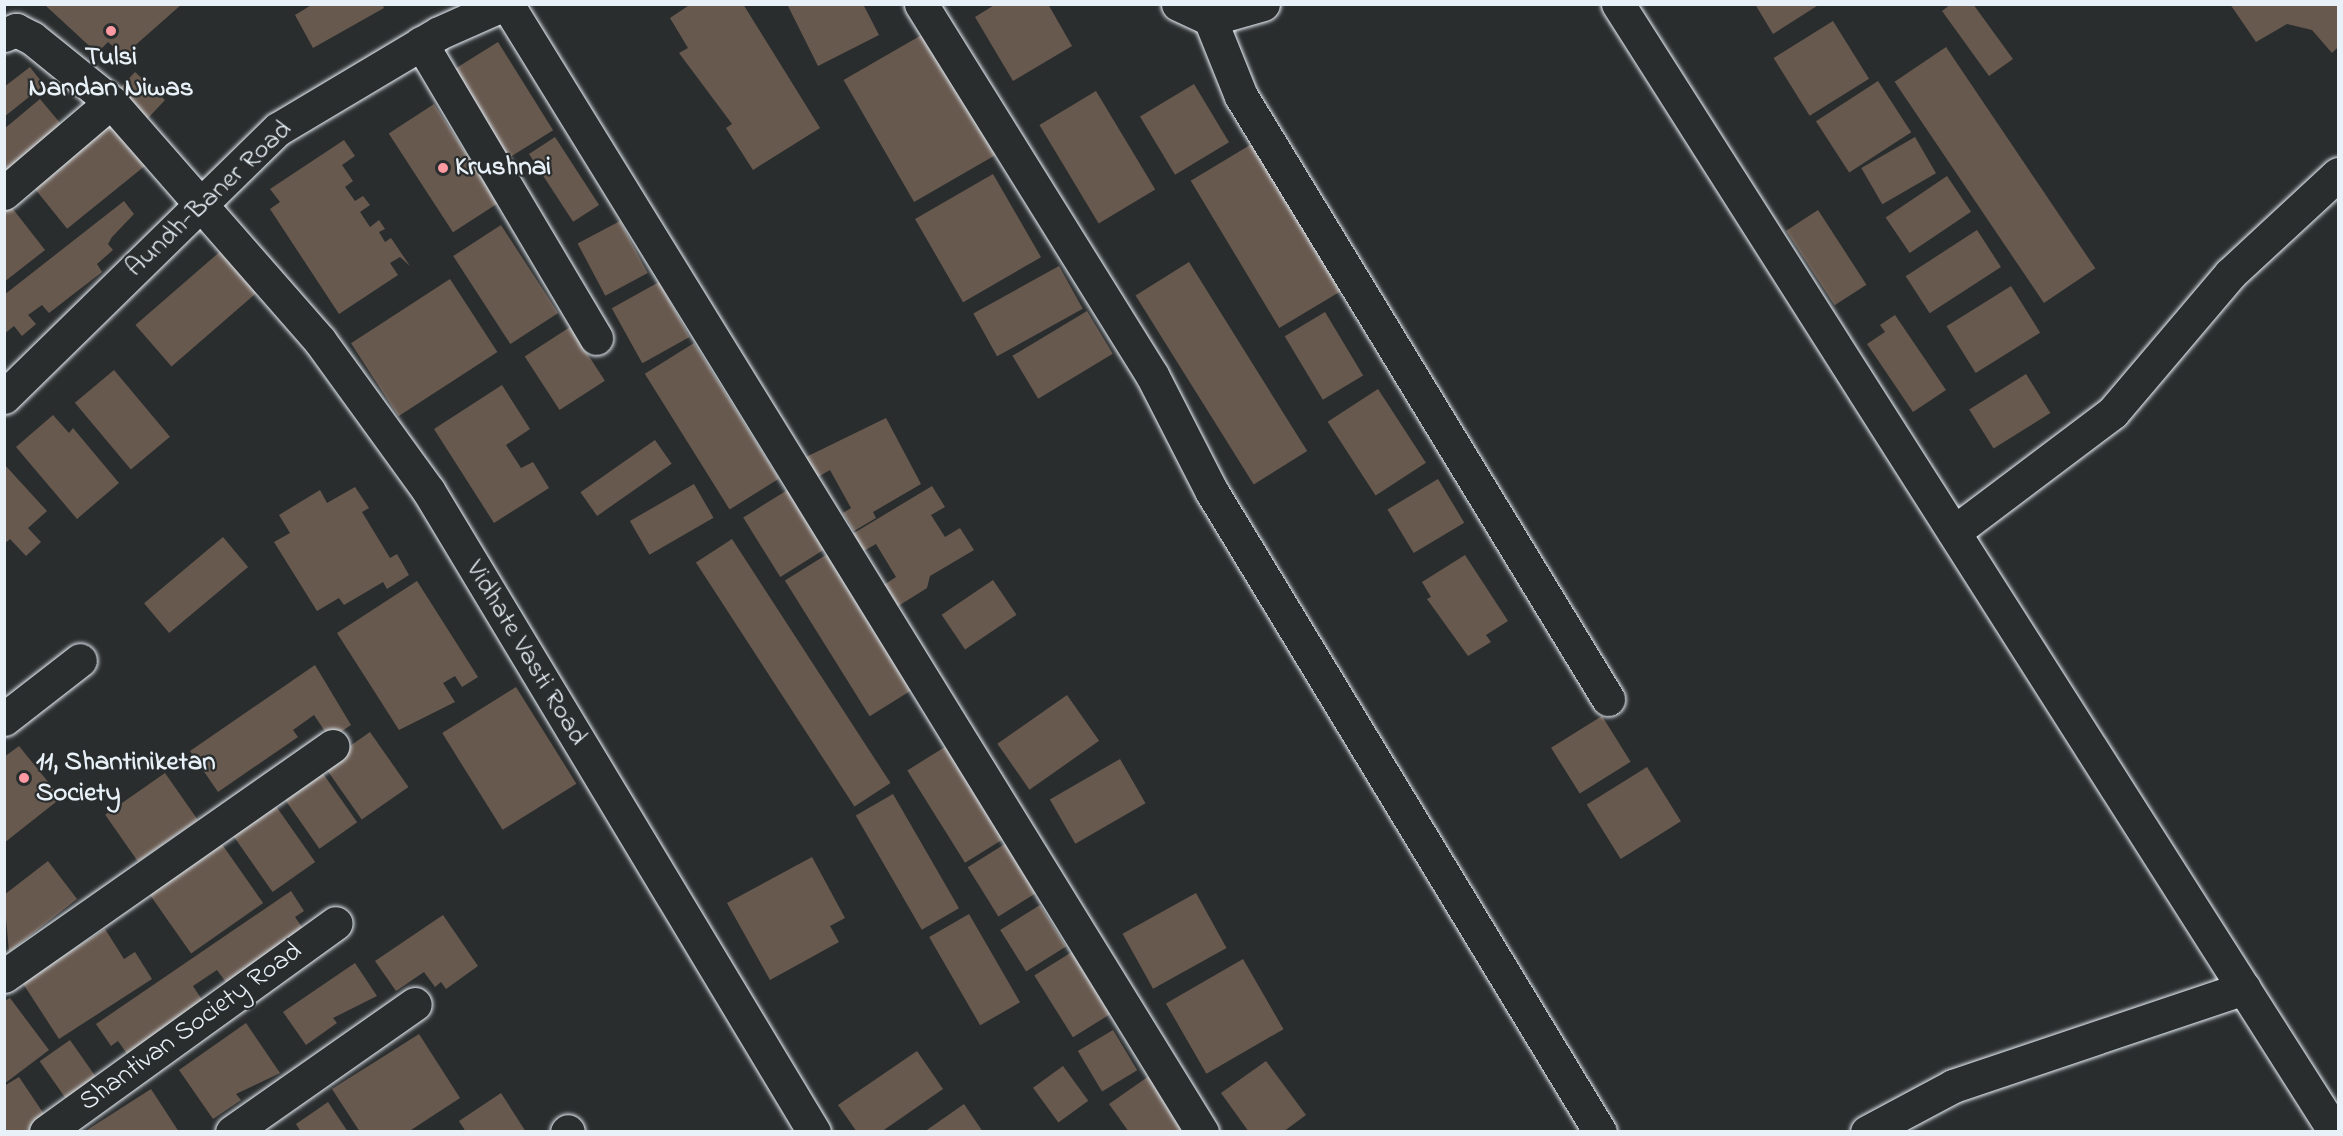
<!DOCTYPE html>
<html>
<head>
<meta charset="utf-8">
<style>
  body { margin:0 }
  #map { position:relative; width:2343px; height:1136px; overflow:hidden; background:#2a2d2e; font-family:"Indie Flower",sans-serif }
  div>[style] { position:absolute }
  .building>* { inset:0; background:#68594f; transform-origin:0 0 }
  .roads { filter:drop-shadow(0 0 2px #e8f1f8) drop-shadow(0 0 2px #e8f1f8) }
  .minor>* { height:33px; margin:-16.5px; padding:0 16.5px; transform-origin:16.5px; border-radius:16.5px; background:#2a2d2e }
  .dots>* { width:16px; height:16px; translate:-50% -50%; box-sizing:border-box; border:3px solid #2a2d2e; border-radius:50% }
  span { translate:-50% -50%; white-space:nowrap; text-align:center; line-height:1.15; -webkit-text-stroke:4.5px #2a2d2e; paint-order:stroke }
  .poi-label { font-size:27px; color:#e8f1f8; font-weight:700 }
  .left { translate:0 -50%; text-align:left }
  .street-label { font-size:27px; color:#e8f1f8 }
  .frame { position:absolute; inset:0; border:6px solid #e8f1f8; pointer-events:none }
</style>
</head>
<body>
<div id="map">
  <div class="building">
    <div style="clip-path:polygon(182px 4px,131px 49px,136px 54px,129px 61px,108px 42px,97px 53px,46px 6px)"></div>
    <div style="clip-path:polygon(313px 4px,382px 4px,384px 8px,313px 48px,295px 15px)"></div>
    <div style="clip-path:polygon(691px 4px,743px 4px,820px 128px,753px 170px,726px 128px,732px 124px,679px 53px,688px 48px,670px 18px)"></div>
    <div style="clip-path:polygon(787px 4px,863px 4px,879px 35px,818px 66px)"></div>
    <div style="clip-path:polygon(996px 4px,1048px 4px,1072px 46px,1013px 81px,975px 17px)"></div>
    <div style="clip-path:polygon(1755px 4px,1820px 4px,1773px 34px)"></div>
    <div style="clip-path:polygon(1951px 4px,1973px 4px,2013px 59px,1989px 76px,1942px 11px)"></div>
    <div style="clip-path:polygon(2230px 4px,2338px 4px,2338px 47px,2332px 53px,2312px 30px,2287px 24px,2256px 42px)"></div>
    <div style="left:1833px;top:21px;width:68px;height:70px;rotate:58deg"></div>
    <div style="left:925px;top:33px;width:141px;height:94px;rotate:60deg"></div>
    <div style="left:498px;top:42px;width:104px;height:53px;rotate:58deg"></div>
    <div style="left:1946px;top:47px;width:267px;height:62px;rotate:56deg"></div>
    <div style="clip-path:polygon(30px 67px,44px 85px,4px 117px,4px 87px)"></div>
    <div style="left:135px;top:72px;width:41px;height:35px;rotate:43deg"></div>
    <div style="left:1878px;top:81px;width:61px;height:74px;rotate:57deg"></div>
    <div style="left:1194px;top:84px;width:68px;height:63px;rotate:59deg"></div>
    <div style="left:1096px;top:91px;width:115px;height:66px;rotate:59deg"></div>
    <div style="clip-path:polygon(40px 99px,66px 130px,4px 181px,4px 129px)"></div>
    <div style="left:434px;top:104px;width:118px;height:54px;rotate:57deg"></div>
    <div style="left:111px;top:116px;width:60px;height:105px;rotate:51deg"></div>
    <div style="left:555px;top:137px;width:81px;height:31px;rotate:57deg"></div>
    <div style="left:1915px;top:137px;width:42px;height:62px;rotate:60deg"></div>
    <div style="clip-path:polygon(344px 140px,355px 156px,342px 165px,353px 181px,345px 187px,355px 201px,363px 196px,370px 205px,360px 212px,370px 227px,379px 220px,385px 229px,379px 232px,385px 242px,391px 238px,410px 266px,400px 257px,390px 263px,398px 275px,339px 314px,270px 209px,280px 202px,270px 189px)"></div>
    <div style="left:1255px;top:142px;width:172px;height:75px;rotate:59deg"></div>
    <div style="left:993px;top:174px;width:96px;height:90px;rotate:60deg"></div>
    <div style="left:1947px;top:176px;width:43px;height:74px;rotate:56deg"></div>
    <div style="clip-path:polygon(124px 201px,134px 214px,112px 237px,108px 244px,113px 250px,97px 264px,102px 272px,49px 313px,42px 305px,28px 315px,36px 324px,22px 336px,14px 326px,4px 334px,4px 295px)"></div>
    <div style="clip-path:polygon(9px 204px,45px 250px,4px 282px,4px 207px)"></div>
    <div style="left:1818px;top:210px;width:89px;height:38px;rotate:57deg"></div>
    <div style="left:620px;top:221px;width:59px;height:48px;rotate:62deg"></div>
    <div style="left:501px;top:225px;width:105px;height:57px;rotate:57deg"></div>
    <div style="left:1977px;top:230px;width:44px;height:85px;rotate:57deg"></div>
    <div style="left:223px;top:249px;width:55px;height:116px;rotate:49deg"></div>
    <div style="left:1189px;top:262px;width:223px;height:63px;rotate:58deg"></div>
    <div style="left:1059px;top:266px;width:49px;height:98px;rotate:61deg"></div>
    <div style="left:450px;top:279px;width:87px;height:118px;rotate:57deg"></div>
    <div style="left:659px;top:282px;width:63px;height:54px;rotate:61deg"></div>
    <div style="left:2011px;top:286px;width:55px;height:76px;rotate:58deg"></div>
    <div style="left:1087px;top:311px;width:50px;height:87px;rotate:59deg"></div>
    <div style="left:1325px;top:312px;width:74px;height:47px;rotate:59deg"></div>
    <div style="clip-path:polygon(1895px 315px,1946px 390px,1913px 412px,1867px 344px,1885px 332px,1880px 325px)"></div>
    <div style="left:570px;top:327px;width:64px;height:54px;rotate:57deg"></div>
    <div style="left:694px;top:343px;width:160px;height:58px;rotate:58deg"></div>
    <div style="left:114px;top:370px;width:87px;height:51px;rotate:50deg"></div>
    <div style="left:2026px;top:374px;width:46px;height:67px;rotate:58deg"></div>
    <div style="clip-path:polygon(502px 385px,530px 429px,506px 445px,521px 468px,533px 462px,549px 488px,494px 523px,434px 429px)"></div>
    <div style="left:1378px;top:389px;width:88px;height:60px;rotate:57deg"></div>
    <div style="clip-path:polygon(53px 415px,69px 433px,73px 428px,119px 483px,77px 519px,16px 447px)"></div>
    <div style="clip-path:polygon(886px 418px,921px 484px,873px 512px,876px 518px,854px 531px,843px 513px,851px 508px,830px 470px,816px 478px,804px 458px)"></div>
    <div style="left:655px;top:440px;width:29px;height:91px;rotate:55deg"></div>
    <div style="clip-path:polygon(4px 464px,47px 511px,28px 528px,41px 542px,26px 556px,10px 539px,4px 544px)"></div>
    <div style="left:1438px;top:479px;width:51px;height:59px;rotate:59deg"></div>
    <div style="left:694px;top:484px;width:39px;height:74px;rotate:60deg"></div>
    <div style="clip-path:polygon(932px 486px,945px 507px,931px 515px,945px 537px,960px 528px,974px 550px,930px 576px,927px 588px,895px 608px,882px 586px,896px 577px,876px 544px,860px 553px,849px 536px)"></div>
    <div style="clip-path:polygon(355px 487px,369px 508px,362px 512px,390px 558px,397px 554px,409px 575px,387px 589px,383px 582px,344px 605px,339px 598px,317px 611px,274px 542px,290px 533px,279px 515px,320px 490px,327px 503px)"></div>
    <div style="left:789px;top:489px;width:70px;height:54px;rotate:58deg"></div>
    <div style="left:223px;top:537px;width:39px;height:103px;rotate:50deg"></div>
    <div style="left:732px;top:539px;width:291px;height:43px;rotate:57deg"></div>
    <div style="left:829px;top:553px;width:160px;height:52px;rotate:58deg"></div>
    <div style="clip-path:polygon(1465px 555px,1508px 621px,1486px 635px,1491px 642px,1468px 656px,1427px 599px,1431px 597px,1422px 582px)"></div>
    <div style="left:993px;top:580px;width:42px;height:62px;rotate:56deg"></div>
    <div style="clip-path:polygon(417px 581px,478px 677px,462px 687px,455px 676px,443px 683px,455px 702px,399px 730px,337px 633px)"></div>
    <div style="clip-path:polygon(315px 665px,351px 725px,330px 739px,314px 715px,293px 730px,298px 737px,218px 792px,190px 751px)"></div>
    <div style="left:516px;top:687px;width:114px;height:87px;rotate:58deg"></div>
    <div style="left:1067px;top:695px;width:56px;height:85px;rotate:55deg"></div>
    <div style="left:1602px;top:716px;width:54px;height:60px;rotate:58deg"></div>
    <div style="left:370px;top:732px;width:67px;height:57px;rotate:55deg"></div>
    <div style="left:948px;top:745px;width:109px;height:48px;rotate:58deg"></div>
    <div style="clip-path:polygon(19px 746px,61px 798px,4px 843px,4px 757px)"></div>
    <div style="left:1120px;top:759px;width:51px;height:81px;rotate:60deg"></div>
    <div style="left:317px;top:765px;width:70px;height:46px;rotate:55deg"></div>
    <div style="left:1647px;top:767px;width:64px;height:71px;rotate:58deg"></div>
    <div style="left:165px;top:773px;width:57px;height:73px;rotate:55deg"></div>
    <div style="left:893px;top:794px;width:132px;height:43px;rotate:60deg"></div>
    <div style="left:271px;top:799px;width:77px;height:52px;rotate:55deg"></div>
    <div style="left:1016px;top:837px;width:58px;height:57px;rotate:58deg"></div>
    <div style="left:219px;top:840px;width:77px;height:88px;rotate:55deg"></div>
    <div style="clip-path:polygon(812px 857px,845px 918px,830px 926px,839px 942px,770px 980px,727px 903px)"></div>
    <div style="clip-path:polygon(48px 861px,77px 899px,9px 952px,4px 895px)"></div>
    <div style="clip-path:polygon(291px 891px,304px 911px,295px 917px,308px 936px,231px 989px,217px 970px,193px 986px,206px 1006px,130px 1058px,118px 1041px,111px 1046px,96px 1024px)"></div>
    <div style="left:1196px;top:893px;width:63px;height:84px;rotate:61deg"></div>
    <div style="left:1040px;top:905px;width:49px;height:47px;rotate:58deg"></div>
    <div style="left:969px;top:914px;width:102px;height:46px;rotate:60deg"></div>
    <div style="clip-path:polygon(443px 915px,478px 966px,446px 989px,441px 982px,435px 987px,424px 972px,396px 991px,375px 961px)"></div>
    <div style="clip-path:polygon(105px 929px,124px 959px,135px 952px,152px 979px,59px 1039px,22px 982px)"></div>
    <div style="left:1075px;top:950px;width:73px;height:48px;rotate:58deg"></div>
    <div style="left:1243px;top:959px;width:81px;height:89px;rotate:60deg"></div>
    <div style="clip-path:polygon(355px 963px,377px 996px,333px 1018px,337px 1023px,306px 1045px,283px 1012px)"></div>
    <div style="clip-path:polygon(10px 998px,49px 1050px,4px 1084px,4px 1001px)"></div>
    <div style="clip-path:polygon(246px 1023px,280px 1073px,236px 1094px,241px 1100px,213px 1119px,179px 1070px)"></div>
    <div style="left:1113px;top:1030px;width:47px;height:41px;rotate:59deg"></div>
    <div style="clip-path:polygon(419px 1034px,460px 1098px,408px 1132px,360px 1132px,332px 1089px)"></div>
    <div style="left:70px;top:1040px;width:54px;height:37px;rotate:55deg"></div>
    <div style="clip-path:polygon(917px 1051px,943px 1089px,881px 1132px,857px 1132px,838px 1105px)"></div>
    <div style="clip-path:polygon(1266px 1061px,1306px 1115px,1283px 1132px,1249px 1132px,1221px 1093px)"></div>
    <div style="left:1063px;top:1066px;width:43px;height:37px;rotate:54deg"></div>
    <div style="clip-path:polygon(1149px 1076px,1186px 1132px,1129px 1132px,1109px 1104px)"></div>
    <div style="clip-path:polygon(19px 1077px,48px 1120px,31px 1132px,4px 1132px,4px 1086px)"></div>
    <div style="clip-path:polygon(151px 1089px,179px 1132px,89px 1132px,87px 1130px)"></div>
    <div style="clip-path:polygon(501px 1093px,526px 1132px,466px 1132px,459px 1121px)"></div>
    <div style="clip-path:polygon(328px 1102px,348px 1132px,301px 1132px,296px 1124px)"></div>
    <div style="clip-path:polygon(964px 1104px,983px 1132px,924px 1132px)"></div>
  </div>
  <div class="roads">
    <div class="minor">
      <div style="left:507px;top:4px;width:1325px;rotate:58.36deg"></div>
      <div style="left:921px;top:4px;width:437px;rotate:58.1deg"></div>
      <div style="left:1152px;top:375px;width:131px;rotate:62.9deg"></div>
      <div style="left:1212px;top:492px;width:748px;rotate:58.77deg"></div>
      <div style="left:1178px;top:4px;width:35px;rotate:25deg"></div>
      <div style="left:1210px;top:19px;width:55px;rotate:-15.8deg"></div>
      <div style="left:1618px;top:4px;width:1337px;rotate:57.56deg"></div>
      <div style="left:1210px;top:19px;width:83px;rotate:68.1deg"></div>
      <div style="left:1241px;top:96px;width:706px;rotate:58.67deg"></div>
      <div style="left:4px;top:35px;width:13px;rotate:-23deg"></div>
      <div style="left:16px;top:30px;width:18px;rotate:27deg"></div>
      <div style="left:32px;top:38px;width:102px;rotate:39deg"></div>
      <div style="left:111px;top:102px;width:317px;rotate:48.8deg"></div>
      <div style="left:320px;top:341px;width:184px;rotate:54.1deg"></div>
      <div style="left:428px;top:490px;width:749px;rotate:58.98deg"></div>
      <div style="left:421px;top:43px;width:343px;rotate:59.3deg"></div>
      <div style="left:4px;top:193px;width:140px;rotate:-40.4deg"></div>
      <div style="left:4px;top:397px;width:383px;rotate:-44.4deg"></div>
      <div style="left:278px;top:129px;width:187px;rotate:-30.8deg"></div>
      <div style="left:439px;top:33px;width:71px;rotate:-24deg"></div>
      <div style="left:1954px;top:532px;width:199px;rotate:-37deg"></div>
      <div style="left:2113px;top:412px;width:181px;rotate:-49.7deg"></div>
      <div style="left:2230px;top:274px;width:147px;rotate:-42.8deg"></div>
      <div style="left:4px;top:719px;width:96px;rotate:-37.8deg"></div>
      <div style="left:4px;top:976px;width:401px;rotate:-35deg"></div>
      <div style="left:46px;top:1132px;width:357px;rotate:-35.8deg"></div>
      <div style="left:232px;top:1132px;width:223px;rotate:-35deg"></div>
      <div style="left:567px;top:1132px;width:1px;rotate:-45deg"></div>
      <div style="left:1867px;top:1132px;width:98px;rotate:-28.1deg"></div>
      <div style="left:1953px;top:1086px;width:307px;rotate:-18.6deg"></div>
    </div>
  </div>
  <div class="dots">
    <div style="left:111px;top:31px;background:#ff9aa2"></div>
    <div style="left:443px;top:168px;background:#ff9aa2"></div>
    <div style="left:24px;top:778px;background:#ff9aa2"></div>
  </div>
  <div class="poi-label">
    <span style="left:111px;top:73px">Tulsi<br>Nandan Niwas</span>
    <span class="left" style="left:455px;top:168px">Krushnai</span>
    <span class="left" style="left:36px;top:778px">11, Shantiniketan<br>Society</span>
  </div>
  <div class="street-label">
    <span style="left:209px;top:199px;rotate:-43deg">Aundh-Baner Road</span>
    <span style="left:526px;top:653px;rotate:59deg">Vidhate Vasti Road</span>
    <span style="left:191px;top:1027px;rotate:-36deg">Shantivan Society Road</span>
  </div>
  <div class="frame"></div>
</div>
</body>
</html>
